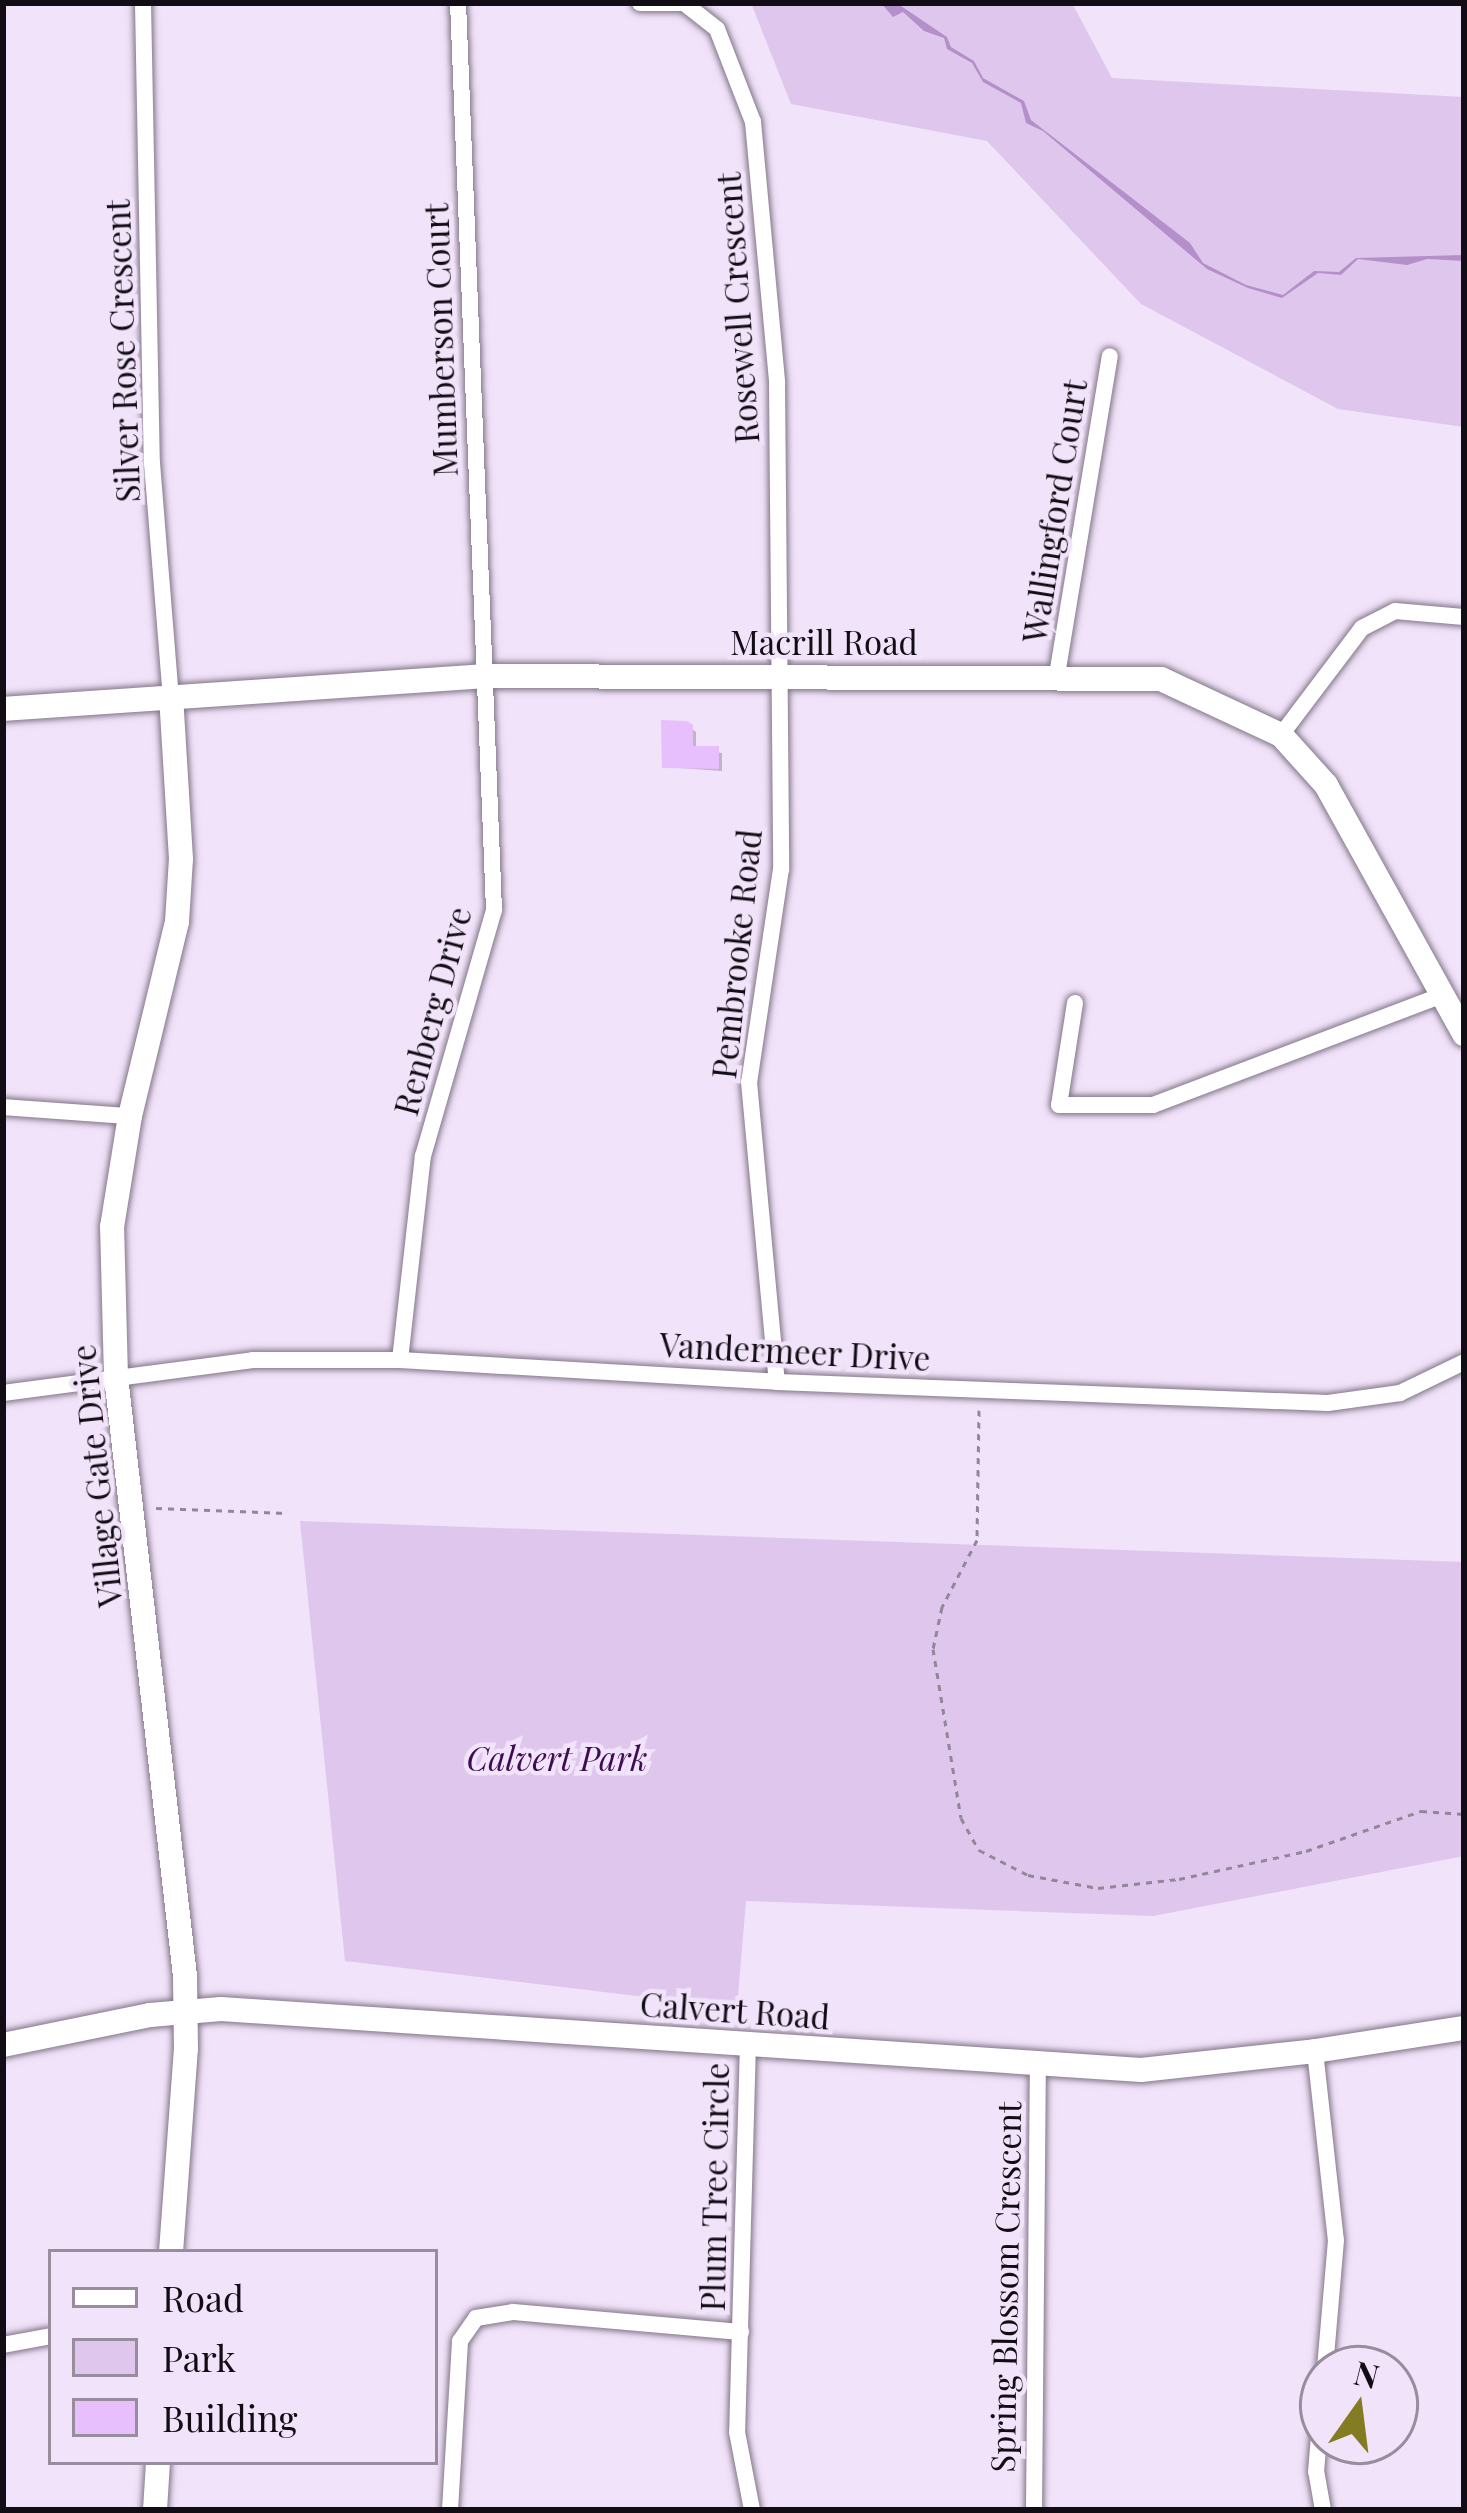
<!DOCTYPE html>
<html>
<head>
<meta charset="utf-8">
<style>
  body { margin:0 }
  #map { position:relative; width:1467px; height:2513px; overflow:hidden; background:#f1e3f9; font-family:"Playfair Display",serif }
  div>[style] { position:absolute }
  .green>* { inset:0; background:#dfc6ed }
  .water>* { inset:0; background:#b58fc9 }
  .shadow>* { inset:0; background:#0003 }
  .building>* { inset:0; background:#e6bffc }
  .path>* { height:3px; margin-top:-1.5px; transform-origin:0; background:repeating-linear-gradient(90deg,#918796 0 6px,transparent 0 12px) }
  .roads { filter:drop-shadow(0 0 3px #827689) drop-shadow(0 0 3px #827689) }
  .street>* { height:16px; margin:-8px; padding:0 8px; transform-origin:8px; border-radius:8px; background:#fff }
  .secondary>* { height:24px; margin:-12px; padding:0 12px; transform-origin:12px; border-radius:12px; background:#fff }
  span { translate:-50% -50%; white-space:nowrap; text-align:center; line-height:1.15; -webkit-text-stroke:9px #f1e3f9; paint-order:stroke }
  .street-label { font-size:33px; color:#120d14 }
  .park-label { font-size:33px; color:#3f0c53; font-style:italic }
  .frame { position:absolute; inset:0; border:6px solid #120d14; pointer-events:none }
  .legend { position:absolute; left:48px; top:2249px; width:390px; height:216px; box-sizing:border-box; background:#f1e3f9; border:3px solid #988d9d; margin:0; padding:15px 21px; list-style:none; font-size:36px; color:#120d14 }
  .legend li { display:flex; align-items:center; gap:24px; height:60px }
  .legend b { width:60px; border:3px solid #988d9d }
  .north { position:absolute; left:1299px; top:2345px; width:120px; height:120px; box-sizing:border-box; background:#f1e3f9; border:3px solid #988d9d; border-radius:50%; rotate:14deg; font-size:33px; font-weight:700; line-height:48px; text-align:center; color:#120d14 }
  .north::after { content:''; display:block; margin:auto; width:42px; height:54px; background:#847c22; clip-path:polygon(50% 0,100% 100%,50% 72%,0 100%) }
</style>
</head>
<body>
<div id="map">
  <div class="green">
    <div style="clip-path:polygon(751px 3px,1072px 3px,1112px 78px,1464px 97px,1464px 427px,1338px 409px,1141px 304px,987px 141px,791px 104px)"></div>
    <div style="clip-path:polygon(300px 1521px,1464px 1562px,1464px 1856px,1153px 1916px,746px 1901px,737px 2008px,345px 1961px)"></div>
  </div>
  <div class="water">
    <div style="clip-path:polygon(881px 3px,901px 6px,947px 37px,951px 47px,974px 61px,983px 78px,1024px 101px,1031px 120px,1190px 243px,1203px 263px,1246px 285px,1283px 295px,1314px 271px,1339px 272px,1356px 258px,1464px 255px,1464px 261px,1427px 259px,1407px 265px,1358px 259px,1341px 275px,1318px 273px,1282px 298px,1248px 288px,1207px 269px,1043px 131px,1026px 123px,1021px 103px,983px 82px,972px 63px,947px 49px,944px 38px,924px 31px,903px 12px,893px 17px)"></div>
  </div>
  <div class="shadow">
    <div style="clip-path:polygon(686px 724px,696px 732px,696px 749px,722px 753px,722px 771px,665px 767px)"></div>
  </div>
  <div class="building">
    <div style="clip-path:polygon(661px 720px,687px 721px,693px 725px,693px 746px,719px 746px,719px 769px,662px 768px)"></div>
  </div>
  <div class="path">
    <div style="left:979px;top:1410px;width:130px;rotate:90.9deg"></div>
    <div style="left:977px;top:1540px;width:76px;rotate:117.6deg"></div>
    <div style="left:942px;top:1607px;width:43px;rotate:102.1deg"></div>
    <div style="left:933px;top:1649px;width:171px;rotate:80.6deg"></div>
    <div style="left:961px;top:1818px;width:37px;rotate:61deg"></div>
    <div style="left:979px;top:1850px;width:55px;rotate:27deg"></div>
    <div style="left:1028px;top:1875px;width:71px;rotate:10.5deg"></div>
    <div style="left:1098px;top:1888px;width:81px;rotate:-6.3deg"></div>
    <div style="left:1179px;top:1879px;width:130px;rotate:-12.4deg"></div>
    <div style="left:1306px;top:1851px;width:122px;rotate:-19.2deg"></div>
    <div style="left:1421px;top:1811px;width:43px;rotate:4deg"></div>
    <div style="left:156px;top:1508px;width:130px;rotate:2.2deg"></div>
  </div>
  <div class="roads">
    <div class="street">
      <div style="left:143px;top:3px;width:460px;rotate:88.9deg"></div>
      <div style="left:152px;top:463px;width:235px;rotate:85.4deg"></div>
      <div style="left:640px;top:3px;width:44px"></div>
      <div style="left:684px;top:3px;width:42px;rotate:38.2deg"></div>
      <div style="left:717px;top:29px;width:100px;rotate:68.8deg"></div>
      <div style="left:753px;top:122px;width:261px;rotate:84.7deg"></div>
      <div style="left:777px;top:382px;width:487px;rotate:89.5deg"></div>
      <div style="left:781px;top:869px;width:215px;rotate:98.5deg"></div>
      <div style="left:749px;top:1082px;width:301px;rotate:84.7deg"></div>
      <div style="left:1057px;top:675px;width:323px;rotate:-80.6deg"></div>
      <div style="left:1281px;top:735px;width:134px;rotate:-52.9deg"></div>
      <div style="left:1362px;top:628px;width:37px;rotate:-27deg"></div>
      <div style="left:1395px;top:611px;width:69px;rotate:5deg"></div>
      <div style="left:1075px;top:1003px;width:103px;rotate:98.9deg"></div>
      <div style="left:1059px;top:1105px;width:94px"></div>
      <div style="left:1153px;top:1105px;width:309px;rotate:-20.8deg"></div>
      <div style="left:3px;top:1107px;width:127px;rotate:4.1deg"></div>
      <div style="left:400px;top:1360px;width:205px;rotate:-83.6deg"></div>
      <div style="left:423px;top:1156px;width:256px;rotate:-73.9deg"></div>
      <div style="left:494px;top:910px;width:908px;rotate:-92.27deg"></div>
      <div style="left:3px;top:1393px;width:252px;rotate:-7.5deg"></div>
      <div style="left:253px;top:1360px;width:147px"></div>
      <div style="left:400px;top:1360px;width:378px;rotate:3.3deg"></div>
      <div style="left:777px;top:1382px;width:551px;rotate:2.18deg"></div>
      <div style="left:1328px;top:1403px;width:73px;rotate:-7.9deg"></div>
      <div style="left:1400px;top:1393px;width:71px;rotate:-25.8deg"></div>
      <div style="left:748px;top:2043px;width:389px;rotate:91.6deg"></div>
      <div style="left:737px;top:2432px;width:79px;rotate:79.1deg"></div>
      <div style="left:1315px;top:2051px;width:190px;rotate:83.7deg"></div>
      <div style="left:1336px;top:2240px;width:129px;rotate:94.9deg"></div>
      <div style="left:3px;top:2345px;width:49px;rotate:-10.6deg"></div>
      <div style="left:450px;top:2510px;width:169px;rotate:-86.6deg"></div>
      <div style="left:460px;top:2341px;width:28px;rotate:-55deg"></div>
      <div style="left:476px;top:2318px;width:37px;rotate:-9deg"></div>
      <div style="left:513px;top:2312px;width:229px;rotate:5deg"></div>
      <div style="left:1034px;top:2510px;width:446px;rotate:-89.5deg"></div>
      <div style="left:1323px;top:2510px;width:39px;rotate:-100deg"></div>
      <div style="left:1316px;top:2472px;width:84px;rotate:-85.2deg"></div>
    </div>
    <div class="secondary">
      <div style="left:3px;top:709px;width:480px;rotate:-3.9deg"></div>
      <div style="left:482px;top:676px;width:679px;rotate:0.25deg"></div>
      <div style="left:1161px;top:679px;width:132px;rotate:25deg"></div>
      <div style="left:1281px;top:735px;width:67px;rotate:48deg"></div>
      <div style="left:1326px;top:785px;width:285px;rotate:61deg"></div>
      <div style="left:3px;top:2045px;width:150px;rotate:-11.5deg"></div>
      <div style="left:150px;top:2015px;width:71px;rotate:-4.8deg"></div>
      <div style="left:221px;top:2009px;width:922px;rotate:3.79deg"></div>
      <div style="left:1141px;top:2070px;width:175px;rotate:-6.2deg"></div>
      <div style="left:1315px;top:2051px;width:151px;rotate:-8.8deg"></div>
      <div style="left:171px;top:2252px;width:204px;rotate:-85.8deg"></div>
      <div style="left:186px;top:2049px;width:73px;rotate:-90.8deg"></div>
      <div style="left:185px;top:1976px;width:603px;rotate:-96.57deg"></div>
      <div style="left:116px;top:1377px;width:150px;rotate:-91.5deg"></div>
      <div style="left:112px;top:1227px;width:112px;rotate:-80.8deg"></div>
      <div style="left:130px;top:1116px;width:200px;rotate:-76.4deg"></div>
      <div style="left:177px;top:922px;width:63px;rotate:-86.4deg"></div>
      <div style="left:181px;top:859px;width:162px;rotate:-93.5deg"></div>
      <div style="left:155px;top:2510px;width:48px;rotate:-86.4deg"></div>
    </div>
  </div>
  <div class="street-label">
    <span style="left:737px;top:308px;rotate:-94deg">Rosewell Crescent</span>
    <span style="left:440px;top:340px;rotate:-92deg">Mumberson Court</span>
    <span style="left:122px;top:351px;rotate:-92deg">Silver Rose Crescent</span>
    <span style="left:1054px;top:511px;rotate:-81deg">Wallingford Court</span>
    <span style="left:824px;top:642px">Macrill Road</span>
    <span style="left:736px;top:954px;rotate:-84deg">Pembrooke Road</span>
    <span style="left:432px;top:1011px;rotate:-75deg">Renberg Drive</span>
    <span style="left:795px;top:1351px;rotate:3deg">Vandermeer Drive</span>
    <span style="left:96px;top:1476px;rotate:-96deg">Village Gate Drive</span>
    <span style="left:735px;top:2010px;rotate:4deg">Calvert Road</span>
    <span style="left:714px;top:2187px;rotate:-89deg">Plum Tree Circle</span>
    <span style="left:1005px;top:2287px;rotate:-89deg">Spring Blossom Crescent</span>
  </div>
  <div class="park-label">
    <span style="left:557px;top:1758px">Calvert Park</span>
  </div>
  <div class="frame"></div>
  <ul class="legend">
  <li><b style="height:15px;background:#fff"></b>Road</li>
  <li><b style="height:33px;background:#dfc6ed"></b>Park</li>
  <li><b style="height:33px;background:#e6bffc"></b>Building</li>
  </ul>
  <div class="north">N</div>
</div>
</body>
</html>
